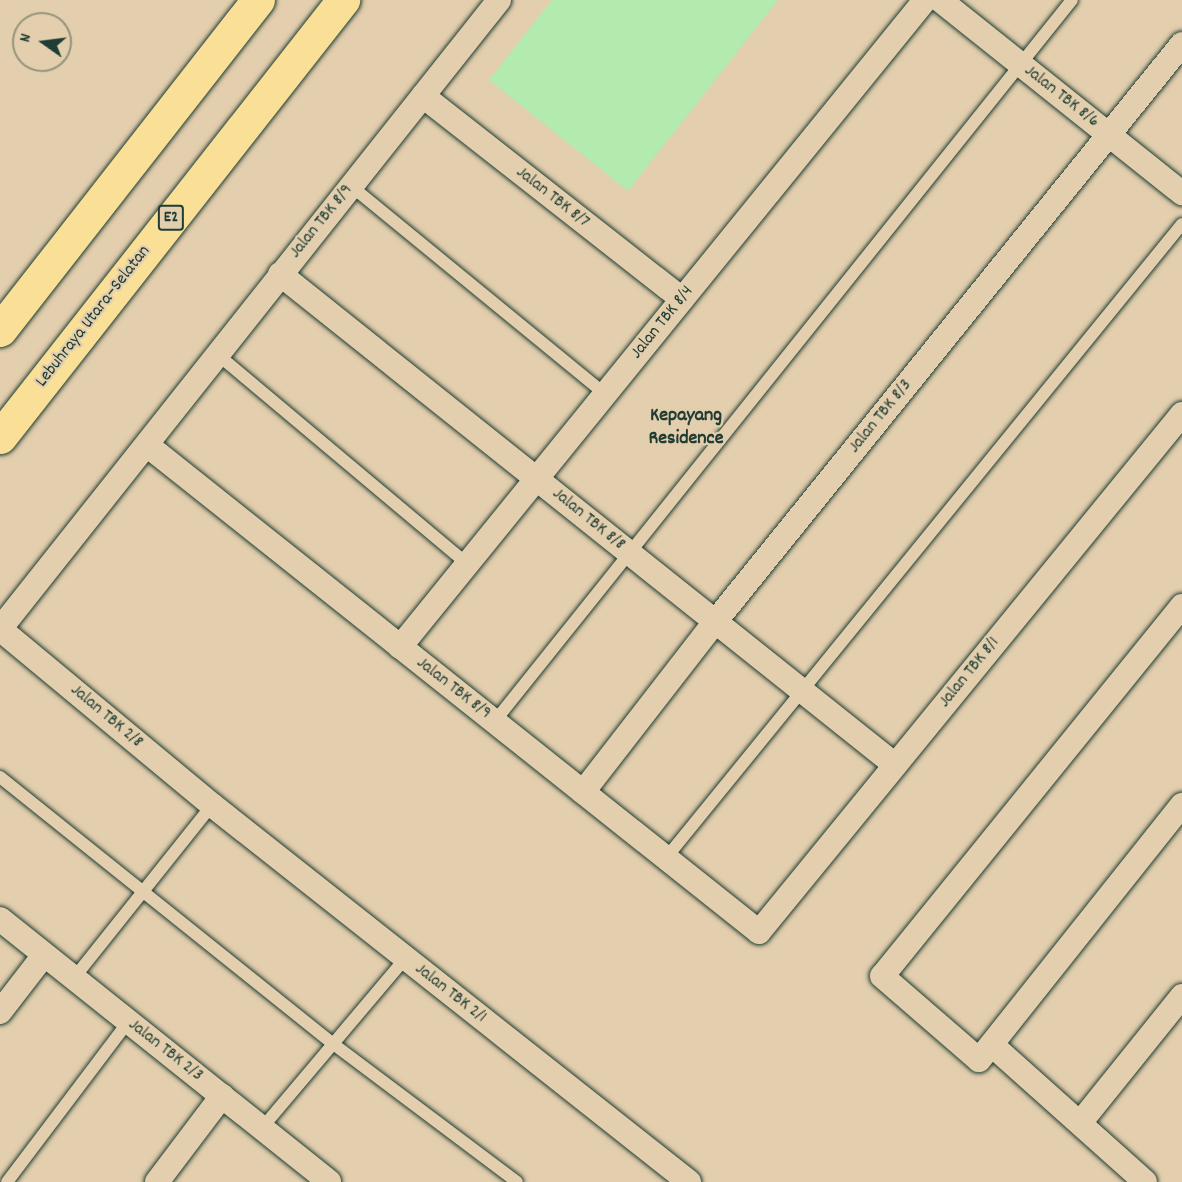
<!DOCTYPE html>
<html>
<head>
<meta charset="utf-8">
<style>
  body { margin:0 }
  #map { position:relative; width:1182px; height:1182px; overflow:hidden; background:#e3cead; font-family:Dekko,sans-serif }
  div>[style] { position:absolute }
  .green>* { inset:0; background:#b3eaad }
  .roads { filter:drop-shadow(0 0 2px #1f3d34) drop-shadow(0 0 2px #1f3d34) }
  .lane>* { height:12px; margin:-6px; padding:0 6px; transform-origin:6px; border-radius:6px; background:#e3cead }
  .street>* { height:24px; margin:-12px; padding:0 12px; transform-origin:12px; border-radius:12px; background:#e3cead }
  .highway>* { height:33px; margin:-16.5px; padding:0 16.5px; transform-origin:16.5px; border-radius:16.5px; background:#fadf96 }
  span { translate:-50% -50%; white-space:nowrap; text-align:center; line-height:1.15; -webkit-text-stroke:4.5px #e3cead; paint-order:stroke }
  .shield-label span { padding:2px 4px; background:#e3cead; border:2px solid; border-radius:4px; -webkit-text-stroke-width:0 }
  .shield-label { font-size:16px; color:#1f3d34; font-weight:700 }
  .street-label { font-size:18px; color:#1f3d34 }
  .neighbourhood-label { font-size:20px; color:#1f3d34; font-weight:700 }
  .north { position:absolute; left:12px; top:12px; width:60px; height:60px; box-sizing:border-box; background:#e3cead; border:2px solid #95947d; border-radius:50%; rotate:284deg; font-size:16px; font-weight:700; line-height:24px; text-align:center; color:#1f3d34 }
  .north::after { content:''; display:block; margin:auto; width:21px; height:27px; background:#1f3d34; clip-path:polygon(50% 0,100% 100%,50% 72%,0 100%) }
</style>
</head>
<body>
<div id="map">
  <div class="green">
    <div style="clip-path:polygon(552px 0,778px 0,628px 191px,489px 80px)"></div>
  </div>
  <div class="roads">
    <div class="lane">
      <div style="left:351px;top:186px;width:328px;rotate:39.3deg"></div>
      <div style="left:217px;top:354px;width:326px;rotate:40deg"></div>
      <div style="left:495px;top:721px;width:923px;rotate:-51.33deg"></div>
      <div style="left:0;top:777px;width:425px;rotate:38.7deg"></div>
      <div style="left:332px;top:1043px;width:231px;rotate:36.9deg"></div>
      <div style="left:666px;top:858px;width:817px;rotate:-50.86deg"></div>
      <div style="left:74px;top:978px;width:221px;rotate:-51.4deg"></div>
      <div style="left:262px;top:1128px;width:221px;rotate:-49.8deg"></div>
      <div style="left:7px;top:1182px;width:201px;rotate:-52.9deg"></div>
    </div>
    <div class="street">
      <div style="left:940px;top:0;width:310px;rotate:38.6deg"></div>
      <div style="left:423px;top:96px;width:329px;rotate:38.1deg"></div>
      <div style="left:280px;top:274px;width:787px;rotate:38.6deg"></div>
      <div style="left:147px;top:445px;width:782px;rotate:38.51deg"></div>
      <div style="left:759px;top:932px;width:669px;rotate:-50.76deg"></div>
      <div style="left:1182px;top:606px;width:476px;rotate:129deg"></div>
      <div style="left:882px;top:976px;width:128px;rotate:40.9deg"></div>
      <div style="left:979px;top:1060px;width:326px;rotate:-51.5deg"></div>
      <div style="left:0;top:629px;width:276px;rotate:39.7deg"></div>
      <div style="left:212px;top:805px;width:608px;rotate:38.32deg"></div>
      <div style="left:0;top:629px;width:803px;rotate:-51.57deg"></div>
      <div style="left:400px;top:647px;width:833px;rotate:-50.94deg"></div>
      <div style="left:583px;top:792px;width:215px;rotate:-52.2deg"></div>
      <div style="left:715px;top:622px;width:743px;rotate:-51.06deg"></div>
      <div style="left:0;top:919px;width:421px;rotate:38.6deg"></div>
      <div style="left:0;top:1012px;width:72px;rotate:-52.3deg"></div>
      <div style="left:992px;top:1045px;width:205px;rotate:41.8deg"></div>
      <div style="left:1080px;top:1123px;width:163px;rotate:-51.2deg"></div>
      <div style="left:157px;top:1182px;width:108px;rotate:-52.9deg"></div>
    </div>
    <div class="highway">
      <div style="left:0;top:330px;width:419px;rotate:-52deg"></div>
      <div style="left:0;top:437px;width:556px;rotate:-51.87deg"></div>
    </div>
  </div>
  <div class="shield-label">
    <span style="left:171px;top:218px">E2</span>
  </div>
  <div class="street-label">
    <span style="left:1061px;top:97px;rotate:38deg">Jalan TBK 8/6</span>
    <span style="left:552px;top:198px;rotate:38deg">Jalan TBK 8/7</span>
    <span style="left:322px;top:222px;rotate:-51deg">Jalan TBK 8/9</span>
    <span style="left:94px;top:317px;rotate:-52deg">Lebuhraya Utara–Selatan</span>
    <span style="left:663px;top:323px;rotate:-51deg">Jalan TBK 8/4</span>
    <span style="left:881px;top:417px;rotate:-51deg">Jalan TBK 8/3</span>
    <span style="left:588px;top:520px;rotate:39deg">Jalan TBK 8/8</span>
    <span style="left:970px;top:673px;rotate:-51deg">Jalan TBK 8/1</span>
    <span style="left:453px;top:689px;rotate:38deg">Jalan TBK 8/9</span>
    <span style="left:106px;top:717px;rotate:40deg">Jalan TBK 2/8</span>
    <span style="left:450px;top:994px;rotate:38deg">Jalan TBK 2/1</span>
    <span style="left:165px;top:1051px;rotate:38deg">Jalan TBK 2/3</span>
  </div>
  <div class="neighbourhood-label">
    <span style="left:686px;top:428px">Kepayang<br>Residence</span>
  </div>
  <div class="north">N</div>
</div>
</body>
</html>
